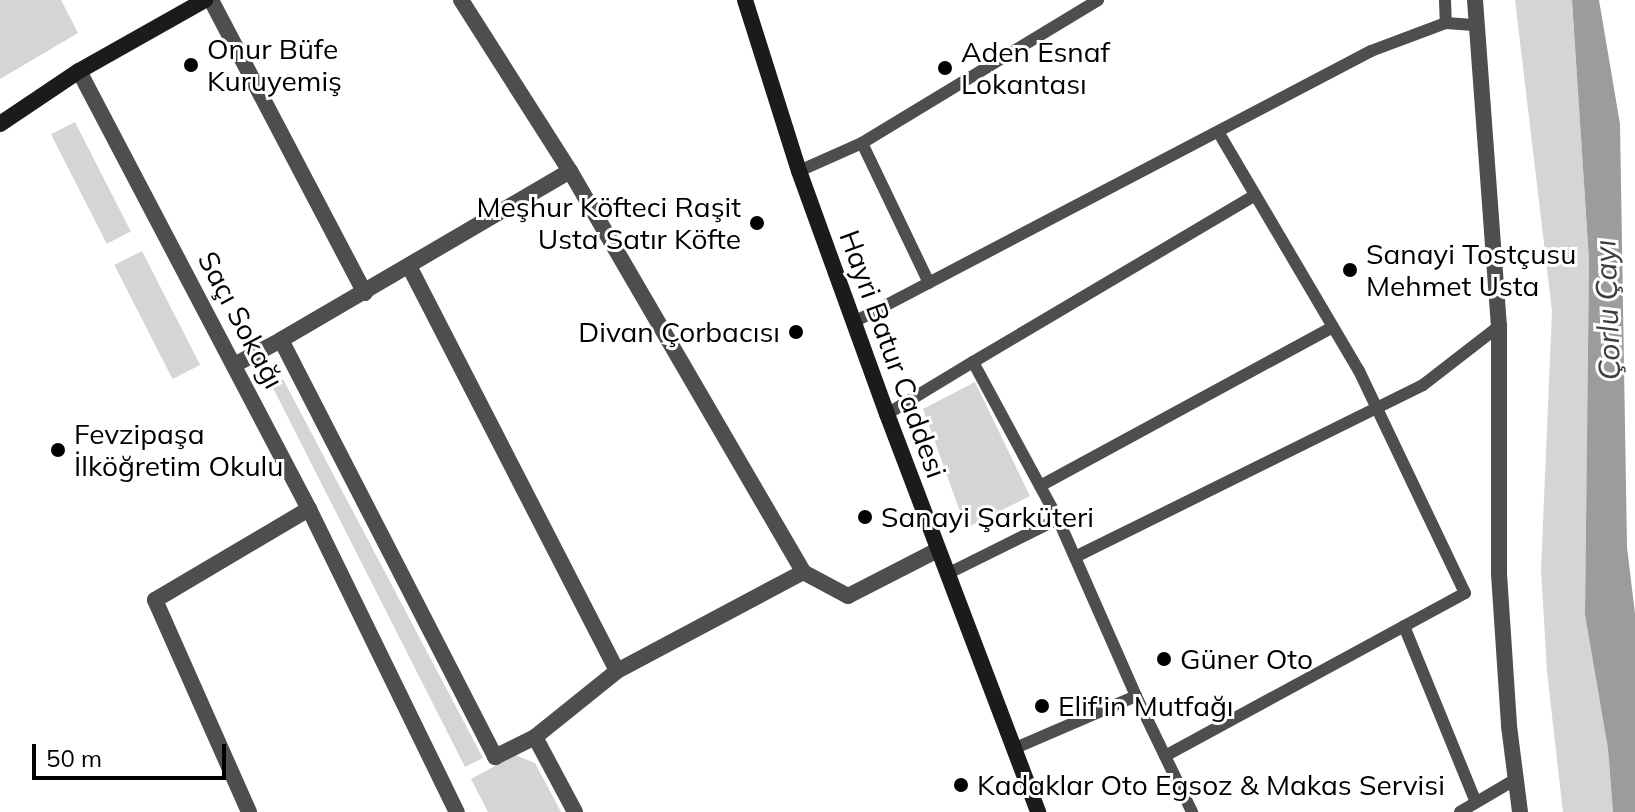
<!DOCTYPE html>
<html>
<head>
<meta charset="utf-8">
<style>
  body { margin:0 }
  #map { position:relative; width:1635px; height:812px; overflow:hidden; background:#fff; font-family:Mulish,sans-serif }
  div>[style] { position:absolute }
  .green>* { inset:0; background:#d5d5d5; transform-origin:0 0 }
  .water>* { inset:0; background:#9c9c9c }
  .lane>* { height:12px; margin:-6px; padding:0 6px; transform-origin:6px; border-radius:6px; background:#4e4e4e }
  .street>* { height:16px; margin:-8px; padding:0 8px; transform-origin:8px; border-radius:8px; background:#4e4e4e }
  .secondary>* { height:16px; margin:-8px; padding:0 8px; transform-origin:8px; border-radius:8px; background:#1b1b1b }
  .dots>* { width:22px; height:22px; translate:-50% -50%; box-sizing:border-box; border:4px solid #fff; border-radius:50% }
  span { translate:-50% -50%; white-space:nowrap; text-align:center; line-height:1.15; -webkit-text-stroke:6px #fff; paint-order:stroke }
  .poi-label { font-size:28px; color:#000 }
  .left { translate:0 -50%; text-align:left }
  .right { translate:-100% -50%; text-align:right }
  .street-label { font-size:28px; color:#000 }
  .water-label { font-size:30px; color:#3d3d3d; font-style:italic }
  .scale { position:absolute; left:32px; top:744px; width:194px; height:36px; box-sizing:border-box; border:4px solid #000; border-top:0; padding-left:10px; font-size:24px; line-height:28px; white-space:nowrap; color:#000; -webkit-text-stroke:6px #fff; paint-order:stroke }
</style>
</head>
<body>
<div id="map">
  <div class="green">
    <div style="clip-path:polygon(0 0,61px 0,78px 33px,0 79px)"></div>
    <div style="clip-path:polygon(1515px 0,1572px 0,1589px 260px,1585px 615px,1608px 749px,1613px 812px,1563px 812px,1547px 672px,1541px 570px,1552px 311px)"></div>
    <div style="left:75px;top:122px;width:123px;height:27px;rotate:63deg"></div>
    <div style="left:142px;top:251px;width:128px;height:31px;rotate:63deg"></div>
    <div style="clip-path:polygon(283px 379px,483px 758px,465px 767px,272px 386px)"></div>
    <div style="clip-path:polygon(975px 382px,1030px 496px,966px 528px,923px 409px)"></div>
    <div style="clip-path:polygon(515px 755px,535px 763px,561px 812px,488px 812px,471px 779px)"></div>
  </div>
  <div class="water">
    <div style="clip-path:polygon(1572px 0,1599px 0,1620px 124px,1627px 547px,1635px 614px,1635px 812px,1613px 812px,1608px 749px,1585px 615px,1589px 260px)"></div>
  </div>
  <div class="lane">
    <div style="left:1445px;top:0;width:23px;rotate:88deg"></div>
    <div style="left:862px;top:143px;width:155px;rotate:64.4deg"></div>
    <div style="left:799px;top:171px;width:69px;rotate:-24deg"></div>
    <div style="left:862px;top:143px;width:276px;rotate:-31.2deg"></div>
    <div style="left:854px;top:322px;width:584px;rotate:-27.66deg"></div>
    <div style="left:1371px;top:51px;width:80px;rotate:-20.5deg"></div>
    <div style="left:1446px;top:23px;width:31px;rotate:4deg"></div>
    <div style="left:973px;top:362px;width:328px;rotate:-30.6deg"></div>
    <div style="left:887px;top:414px;width:100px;rotate:-31.2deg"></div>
    <div style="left:973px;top:362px;width:179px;rotate:61.6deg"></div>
    <div style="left:1058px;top:519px;width:193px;rotate:66.2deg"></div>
    <div style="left:1136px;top:696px;width:134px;rotate:156.7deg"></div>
    <div style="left:1040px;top:486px;width:333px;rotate:-28.5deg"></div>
    <div style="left:1075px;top:557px;width:388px;rotate:-26.3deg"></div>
    <div style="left:1423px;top:385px;width:96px;rotate:-37.8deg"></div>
    <div style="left:947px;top:574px;width:124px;rotate:-26.4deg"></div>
    <div style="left:1404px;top:626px;width:190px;rotate:67.8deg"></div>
    <div style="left:1136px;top:696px;width:129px;rotate:64.2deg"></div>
    <div style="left:1165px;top:756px;width:341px;rotate:-28.5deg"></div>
    <div style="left:1465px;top:593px;width:246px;rotate:-115.5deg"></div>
    <div style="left:1359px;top:371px;width:277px;rotate:-120.5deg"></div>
    <div style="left:1460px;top:812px;width:65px;rotate:-30.5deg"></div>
  </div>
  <div class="street">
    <div style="left:211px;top:0;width:331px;rotate:62.3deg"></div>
    <div style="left:461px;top:0;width:203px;rotate:57.5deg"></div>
    <div style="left:570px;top:171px;width:464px;rotate:59.8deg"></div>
    <div style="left:803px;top:572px;width:51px;rotate:28.1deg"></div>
    <div style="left:848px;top:596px;width:101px;rotate:-27.1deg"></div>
    <div style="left:1475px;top:0;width:327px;rotate:85.8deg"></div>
    <div style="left:1499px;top:326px;width:248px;rotate:90deg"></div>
    <div style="left:1499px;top:574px;width:152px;rotate:86.2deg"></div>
    <div style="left:1509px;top:726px;width:87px;rotate:82.7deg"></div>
    <div style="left:79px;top:71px;width:495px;rotate:62.3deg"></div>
    <div style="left:309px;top:509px;width:337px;rotate:64deg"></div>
    <div style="left:570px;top:171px;width:335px;rotate:149.7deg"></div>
    <div style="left:281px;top:340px;width:469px;rotate:62.8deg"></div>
    <div style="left:495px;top:757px;width:45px;rotate:-26.6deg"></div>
    <div style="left:535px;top:737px;width:105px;rotate:-38.8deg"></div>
    <div style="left:617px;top:671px;width:211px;rotate:-28deg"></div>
    <div style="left:410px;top:268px;width:453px;rotate:62.8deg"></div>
    <div style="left:236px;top:364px;width:51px;rotate:-28.1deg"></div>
    <div style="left:535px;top:737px;width:85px;rotate:61.9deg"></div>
    <div style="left:249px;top:812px;width:232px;rotate:-113.9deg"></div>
    <div style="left:155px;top:600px;width:179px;rotate:-30.6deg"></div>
  </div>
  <div class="secondary">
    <div style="left:745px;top:0;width:179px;rotate:72.5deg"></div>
    <div style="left:799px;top:171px;width:258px;rotate:70.1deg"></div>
    <div style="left:887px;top:414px;width:426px;rotate:69.2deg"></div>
    <div style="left:0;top:124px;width:95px;rotate:-33.9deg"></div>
    <div style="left:79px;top:71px;width:145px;rotate:-29.4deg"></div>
  </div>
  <div class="dots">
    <div style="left:191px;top:65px;background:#000"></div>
    <div style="left:945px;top:68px;background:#000"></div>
    <div style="left:757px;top:223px;background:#000"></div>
    <div style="left:1350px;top:270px;background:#000"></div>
    <div style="left:796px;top:332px;background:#000"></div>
    <div style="left:58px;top:450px;background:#000"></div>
    <div style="left:865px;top:517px;background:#000"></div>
    <div style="left:1164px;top:659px;background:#000"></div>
    <div style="left:1042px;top:706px;background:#000"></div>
    <div style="left:961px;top:785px;background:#000"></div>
  </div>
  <div class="poi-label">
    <span class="left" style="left:207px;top:65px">Onur Büfe<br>Kuruyemiş</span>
    <span class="left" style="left:961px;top:68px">Aden Esnaf<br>Lokantası</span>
    <span class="right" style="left:741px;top:223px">Meşhur Köfteci Raşit<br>Usta Satır Köfte</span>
    <span class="left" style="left:1366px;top:270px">Sanayi Tostçusu<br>Mehmet Usta</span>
    <span class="right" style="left:780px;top:332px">Divan Çorbacısı</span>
    <span class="left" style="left:74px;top:450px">Fevzipaşa<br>İlköğretim Okulu</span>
    <span class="left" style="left:881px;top:517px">Sanayi Şarküteri</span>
    <span class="left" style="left:1180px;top:659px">Güner Oto</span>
    <span class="left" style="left:1058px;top:706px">Elif'in Mutfağı</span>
    <span class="left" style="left:977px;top:785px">Kadaklar Oto Egsoz &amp; Makas Servisi</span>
  </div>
  <div class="street-label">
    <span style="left:241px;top:320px;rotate:62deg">Saçı Sokağı</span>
    <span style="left:893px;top:354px;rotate:70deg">Hayri Batur Caddesi</span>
  </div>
  <div class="water-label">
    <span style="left:1607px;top:310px;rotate:-92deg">Çorlu Çayı</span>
  </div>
  <div class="scale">50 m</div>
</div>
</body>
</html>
